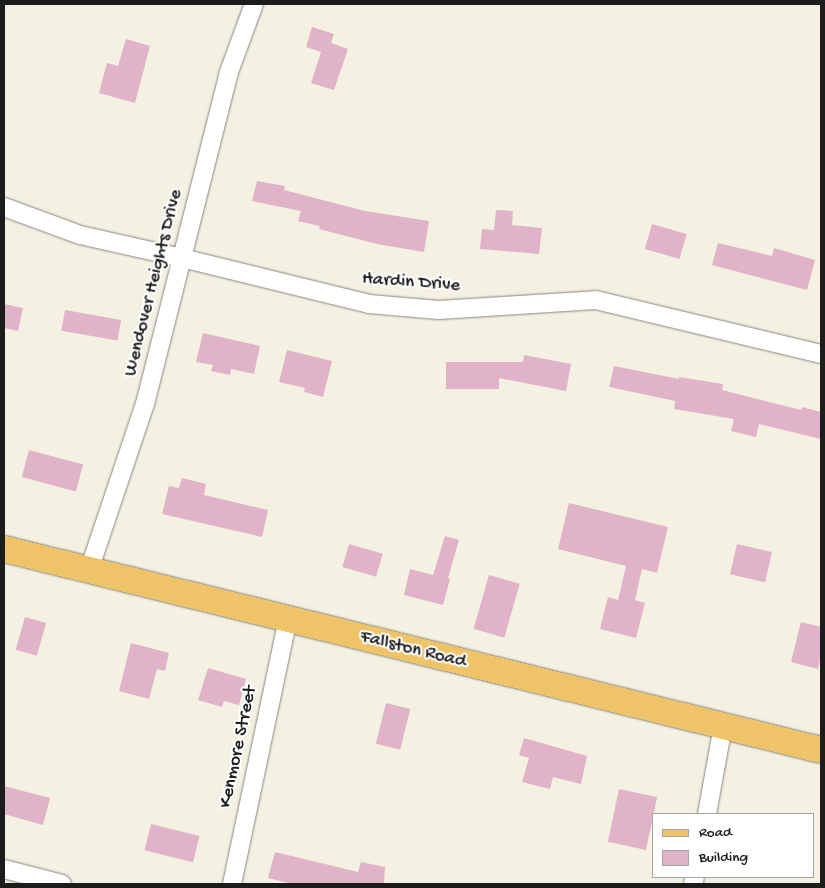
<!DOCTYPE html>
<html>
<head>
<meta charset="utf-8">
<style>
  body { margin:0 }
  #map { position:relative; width:825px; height:888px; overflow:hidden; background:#f5f1e2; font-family:"Gochi Hand",sans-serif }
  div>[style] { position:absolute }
  .building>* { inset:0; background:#e0b3c9; transform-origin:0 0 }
  .roads { filter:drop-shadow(0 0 1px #88867f) drop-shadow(0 0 1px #88867f) }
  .minor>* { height:18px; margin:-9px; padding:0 9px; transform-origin:9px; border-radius:9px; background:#fff }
  .primary>* { height:26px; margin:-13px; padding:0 13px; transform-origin:13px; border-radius:13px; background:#efc469 }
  span { translate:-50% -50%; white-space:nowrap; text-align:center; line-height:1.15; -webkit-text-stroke:4px #fff; paint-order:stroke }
  .street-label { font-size:19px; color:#1c1c1c }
  .frame { position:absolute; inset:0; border:5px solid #1c1c1c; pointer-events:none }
  .legend { position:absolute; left:652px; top:813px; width:162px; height:65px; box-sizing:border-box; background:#fff; border:1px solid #a4a4a4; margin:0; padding:6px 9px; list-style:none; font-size:15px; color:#1c1c1c }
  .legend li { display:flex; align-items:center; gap:10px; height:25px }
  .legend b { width:25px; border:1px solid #a4a4a4 }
</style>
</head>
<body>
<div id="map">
  <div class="building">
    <div style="clip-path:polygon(312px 27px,334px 34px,331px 43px,348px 49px,334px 90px,311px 83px,321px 52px,306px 47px)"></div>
    <div style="clip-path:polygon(126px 39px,150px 46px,135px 103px,99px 93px,107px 63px,118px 66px)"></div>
    <div style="clip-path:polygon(257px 181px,285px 186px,284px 190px,365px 211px,429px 221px,424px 252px,377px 244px,319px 229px,320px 226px,298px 221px,301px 211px,252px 201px)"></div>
    <div style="clip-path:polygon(496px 210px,513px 211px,512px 225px,542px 228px,539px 254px,480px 249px,482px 229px,494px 230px)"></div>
    <div style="left:652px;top:224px;width:36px;height:26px;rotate:16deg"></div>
    <div style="clip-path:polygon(718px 243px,772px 256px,774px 248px,815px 260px,807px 290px,712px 265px)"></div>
    <div style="clip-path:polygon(4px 304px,23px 308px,18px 331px,4px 328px)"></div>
    <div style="left:65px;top:310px;width:57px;height:21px;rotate:10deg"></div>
    <div style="clip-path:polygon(203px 333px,260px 346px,254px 374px,231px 369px,230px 375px,211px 371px,213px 365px,196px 362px)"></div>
    <div style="clip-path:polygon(287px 350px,332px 361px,323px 397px,304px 392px,305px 388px,279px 382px)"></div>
    <div style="clip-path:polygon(524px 355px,571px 364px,566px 391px,499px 378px,499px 389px,446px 389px,446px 362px,523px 362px)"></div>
    <div style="clip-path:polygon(614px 366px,679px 379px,679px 377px,723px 384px,722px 390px,801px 410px,802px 407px,821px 412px,821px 439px,759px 424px,756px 437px,731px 431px,734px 419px,674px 409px,675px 401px,609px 387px)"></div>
    <div style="left:29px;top:450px;width:56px;height:28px;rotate:15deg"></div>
    <div style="clip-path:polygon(182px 478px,206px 484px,204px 495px,268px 510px,262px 537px,162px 514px,169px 486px,179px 488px)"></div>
    <div style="clip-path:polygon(569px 503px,668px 527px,657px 573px,642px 569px,635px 600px,645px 603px,636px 638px,600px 629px,608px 597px,618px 600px,626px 566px,558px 549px)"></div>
    <div style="clip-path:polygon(445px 536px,459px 540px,448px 578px,450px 579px,443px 605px,404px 595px,410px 569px,433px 575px)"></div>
    <div style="left:349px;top:544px;width:35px;height:24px;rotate:16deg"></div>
    <div style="left:737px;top:544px;width:36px;height:31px;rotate:13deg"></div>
    <div style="left:489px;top:575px;width:32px;height:56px;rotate:16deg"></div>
    <div style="left:25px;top:617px;width:22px;height:34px;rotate:16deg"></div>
    <div style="clip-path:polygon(801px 622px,821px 627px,821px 654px,818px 669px,791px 662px)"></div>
    <div style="clip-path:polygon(131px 643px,169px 653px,165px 671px,157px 669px,149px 699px,119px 691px)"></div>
    <div style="clip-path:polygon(208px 668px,246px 679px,239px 705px,224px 701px,222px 707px,198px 700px)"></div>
    <div style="left:386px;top:703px;width:25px;height:42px;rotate:14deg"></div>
    <div style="clip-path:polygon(524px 738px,587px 756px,581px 784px,553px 777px,550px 789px,522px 782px,529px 758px,519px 755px)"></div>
    <div style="clip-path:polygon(4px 786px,50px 798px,43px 825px,4px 814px)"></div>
    <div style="left:619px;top:789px;width:39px;height:54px;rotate:12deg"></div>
    <div style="left:151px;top:824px;width:50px;height:27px;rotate:14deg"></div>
    <div style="clip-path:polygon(275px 852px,358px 872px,361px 862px,385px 867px,384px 884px,293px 884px,268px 878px)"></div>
  </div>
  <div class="roads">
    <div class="minor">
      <div style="left:4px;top:207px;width:81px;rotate:20.2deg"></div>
      <div style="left:80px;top:235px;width:105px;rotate:12.7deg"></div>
      <div style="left:182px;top:258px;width:193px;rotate:13.8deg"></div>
      <div style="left:369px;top:304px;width:70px;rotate:4.9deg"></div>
      <div style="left:439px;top:310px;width:157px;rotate:-3.6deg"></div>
      <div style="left:596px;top:300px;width:231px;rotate:13.5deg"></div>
      <div style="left:89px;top:570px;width:175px;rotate:-71.4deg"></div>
      <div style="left:145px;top:404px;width:342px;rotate:-75.8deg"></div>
      <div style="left:229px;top:72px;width:72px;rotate:-69.8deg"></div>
      <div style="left:707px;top:814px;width:89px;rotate:-79.7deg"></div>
      <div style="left:4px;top:869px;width:60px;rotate:14.5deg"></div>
      <div style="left:232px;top:884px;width:271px;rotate:-78.1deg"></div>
      <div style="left:693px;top:884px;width:7px;rotate:-74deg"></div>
    </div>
    <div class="primary">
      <div style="left:4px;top:549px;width:841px;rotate:13.82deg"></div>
    </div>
  </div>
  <div class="street-label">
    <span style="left:154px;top:283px;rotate:-76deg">Wendover Heights Drive</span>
    <span style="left:411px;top:283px;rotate:4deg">Hardin Drive</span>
    <span style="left:413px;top:650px;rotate:14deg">Fallston Road</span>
    <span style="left:239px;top:747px;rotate:-78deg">Kenmore Street</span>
  </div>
  <div class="frame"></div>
  <ul class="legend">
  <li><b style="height:6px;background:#efc469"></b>Road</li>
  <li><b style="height:14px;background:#e0b3c9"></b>Building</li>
  </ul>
</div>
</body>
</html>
